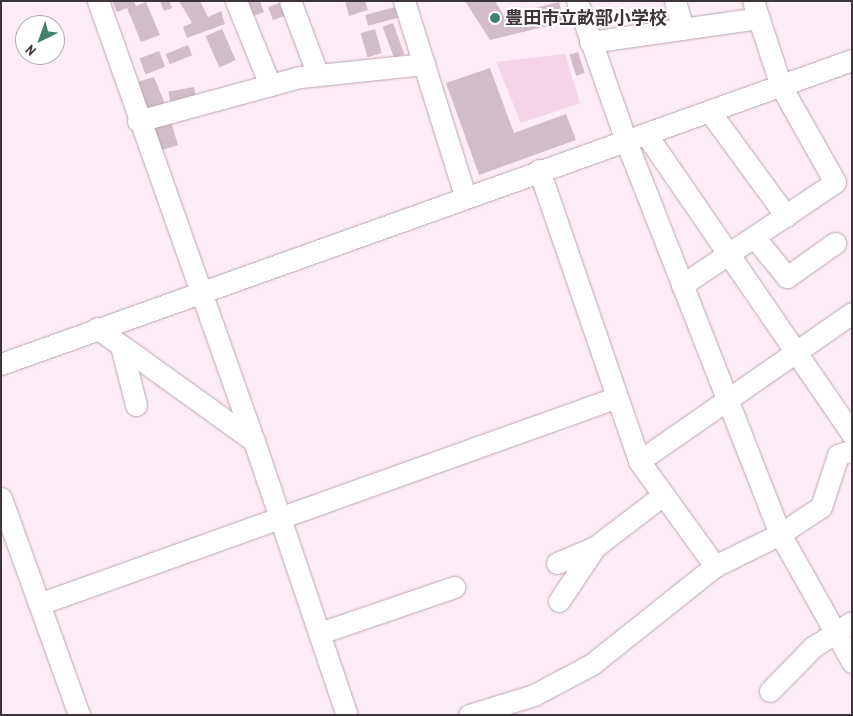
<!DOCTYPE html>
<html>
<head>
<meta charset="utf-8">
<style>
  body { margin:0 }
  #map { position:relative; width:853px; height:716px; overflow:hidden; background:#feecf6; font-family:"Archivo Narrow","Noto Sans JP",sans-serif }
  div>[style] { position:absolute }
  .green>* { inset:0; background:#f6d4e8 }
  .building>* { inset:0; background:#d2bcc9; transform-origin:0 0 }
  .roads { filter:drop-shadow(0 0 1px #b9a4b0) drop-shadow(0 0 1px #b9a4b0) }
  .minor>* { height:21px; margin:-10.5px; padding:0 10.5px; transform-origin:10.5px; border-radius:10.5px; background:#fff }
  .dots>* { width:14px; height:14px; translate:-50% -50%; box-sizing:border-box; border:2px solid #fff; border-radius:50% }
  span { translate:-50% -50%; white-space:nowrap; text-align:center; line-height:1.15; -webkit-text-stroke:4px #fff; paint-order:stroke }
  .poi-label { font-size:18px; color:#3e353b; font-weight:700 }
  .left { translate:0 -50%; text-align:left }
  .frame { position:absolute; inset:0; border:2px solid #3e353b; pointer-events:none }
  .north { position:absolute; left:15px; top:15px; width:50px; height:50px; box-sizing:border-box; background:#fff; border:1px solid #b2aeb1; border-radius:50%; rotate:222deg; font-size:14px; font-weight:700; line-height:20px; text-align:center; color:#3e353b }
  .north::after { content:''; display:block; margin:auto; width:18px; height:22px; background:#42816f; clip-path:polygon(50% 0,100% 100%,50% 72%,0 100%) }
</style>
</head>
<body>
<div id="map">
  <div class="green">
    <div style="clip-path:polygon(565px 54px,580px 103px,521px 123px,496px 62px)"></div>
  </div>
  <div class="building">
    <div style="clip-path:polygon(112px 1px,134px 1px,136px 6px,146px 2px,160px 35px,141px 42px,127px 8px,117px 12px)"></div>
    <div style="clip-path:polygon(160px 1px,169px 1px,172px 8px,164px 11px)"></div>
    <div style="clip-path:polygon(179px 1px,200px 1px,208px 17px,221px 11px,225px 24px,187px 38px,183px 27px,192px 23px)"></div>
    <div style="clip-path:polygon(239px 1px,260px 1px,264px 12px,245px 19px)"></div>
    <div style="clip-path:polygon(285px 1px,293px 13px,273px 20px,268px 7px)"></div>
    <div style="clip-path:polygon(345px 1px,365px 1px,368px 10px,349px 16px)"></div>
    <div style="clip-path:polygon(465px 1px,495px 1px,504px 16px,559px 2px,564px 22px,490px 40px)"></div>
    <div style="left:399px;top:6px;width:11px;height:35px;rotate:75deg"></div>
    <div style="left:393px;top:23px;width:33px;height:11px;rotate:70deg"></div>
    <div style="left:222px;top:29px;width:34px;height:18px;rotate:66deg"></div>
    <div style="left:375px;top:29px;width:25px;height:15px;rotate:74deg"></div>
    <div style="left:188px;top:45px;width:11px;height:24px;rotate:68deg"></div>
    <div style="left:159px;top:51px;width:17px;height:21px;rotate:69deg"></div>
    <div style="left:578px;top:52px;width:22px;height:9px;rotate:72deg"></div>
    <div style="clip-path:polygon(490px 68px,514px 133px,566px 114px,576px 140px,479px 175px,446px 83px)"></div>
    <div style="clip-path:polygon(154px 77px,166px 106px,147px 112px,137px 82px)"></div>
    <div style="left:194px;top:87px;width:11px;height:26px;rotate:80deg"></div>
    <div style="left:171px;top:122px;width:24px;height:19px;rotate:73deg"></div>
  </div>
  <div class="roads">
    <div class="minor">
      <div style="left:98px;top:1px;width:467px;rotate:70.5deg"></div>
      <div style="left:236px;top:1px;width:91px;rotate:68deg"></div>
      <div style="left:290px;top:1px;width:79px;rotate:69.3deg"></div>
      <div style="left:404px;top:1px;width:204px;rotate:72.6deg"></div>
      <div style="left:577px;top:1px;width:148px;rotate:70.7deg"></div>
      <div style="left:626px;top:141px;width:422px;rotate:68.6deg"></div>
      <div style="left:780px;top:534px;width:147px;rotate:60.6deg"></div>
      <div style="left:675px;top:1px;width:29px;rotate:74deg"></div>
      <div style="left:590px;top:42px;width:170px;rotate:-8.1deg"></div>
      <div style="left:710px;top:112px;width:129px;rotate:53.8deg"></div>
      <div style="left:138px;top:121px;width:168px;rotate:-15.2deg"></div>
      <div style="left:300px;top:77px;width:125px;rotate:-6deg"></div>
      <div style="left:646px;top:134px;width:364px;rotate:55.5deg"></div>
      <div style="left:539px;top:170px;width:308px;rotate:71deg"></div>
      <div style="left:639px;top:461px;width:259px;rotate:-34.8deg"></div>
      <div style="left:754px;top:237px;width:52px;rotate:50.5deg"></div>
      <div style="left:787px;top:277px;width:59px;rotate:-35.3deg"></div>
      <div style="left:682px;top:285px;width:184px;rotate:-33.9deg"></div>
      <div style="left:835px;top:182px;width:110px;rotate:-119.4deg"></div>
      <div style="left:781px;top:86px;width:89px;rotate:-108.2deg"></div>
      <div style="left:97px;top:328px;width:193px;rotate:35.7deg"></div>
      <div style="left:254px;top:441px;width:289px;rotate:71.3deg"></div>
      <div style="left:121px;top:346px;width:61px;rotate:75.7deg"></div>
      <div style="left:1px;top:364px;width:904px;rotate:-19.66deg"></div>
      <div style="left:639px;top:461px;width:130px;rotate:54.1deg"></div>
      <div style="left:1px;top:498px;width:231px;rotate:70.2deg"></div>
      <div style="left:557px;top:563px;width:41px;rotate:-22.8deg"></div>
      <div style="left:559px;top:601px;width:65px;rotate:-56.3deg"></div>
      <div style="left:595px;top:547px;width:86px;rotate:-37.4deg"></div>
      <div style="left:39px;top:604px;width:612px;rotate:-19.68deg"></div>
      <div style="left:320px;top:633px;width:142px;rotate:-18.9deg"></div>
      <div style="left:770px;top:691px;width:62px;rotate:-45.7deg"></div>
      <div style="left:813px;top:647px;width:46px;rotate:-32.7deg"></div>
      <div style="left:469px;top:715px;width:68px;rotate:-17.1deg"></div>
      <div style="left:534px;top:695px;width:66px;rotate:-28.1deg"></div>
      <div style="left:592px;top:664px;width:157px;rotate:-38.5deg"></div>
      <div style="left:715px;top:566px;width:72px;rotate:-26.2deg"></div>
      <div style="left:780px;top:534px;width:49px;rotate:-33.4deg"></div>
      <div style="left:821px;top:507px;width:55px;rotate:-71.9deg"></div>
      <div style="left:838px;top:455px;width:15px;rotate:-20deg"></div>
    </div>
  </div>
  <div class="dots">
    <div style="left:495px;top:18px;background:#42816f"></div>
  </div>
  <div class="poi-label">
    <span class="left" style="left:505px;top:18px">豊田市立畝部小学校</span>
  </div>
  <div class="frame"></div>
  <div class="north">N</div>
</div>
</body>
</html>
